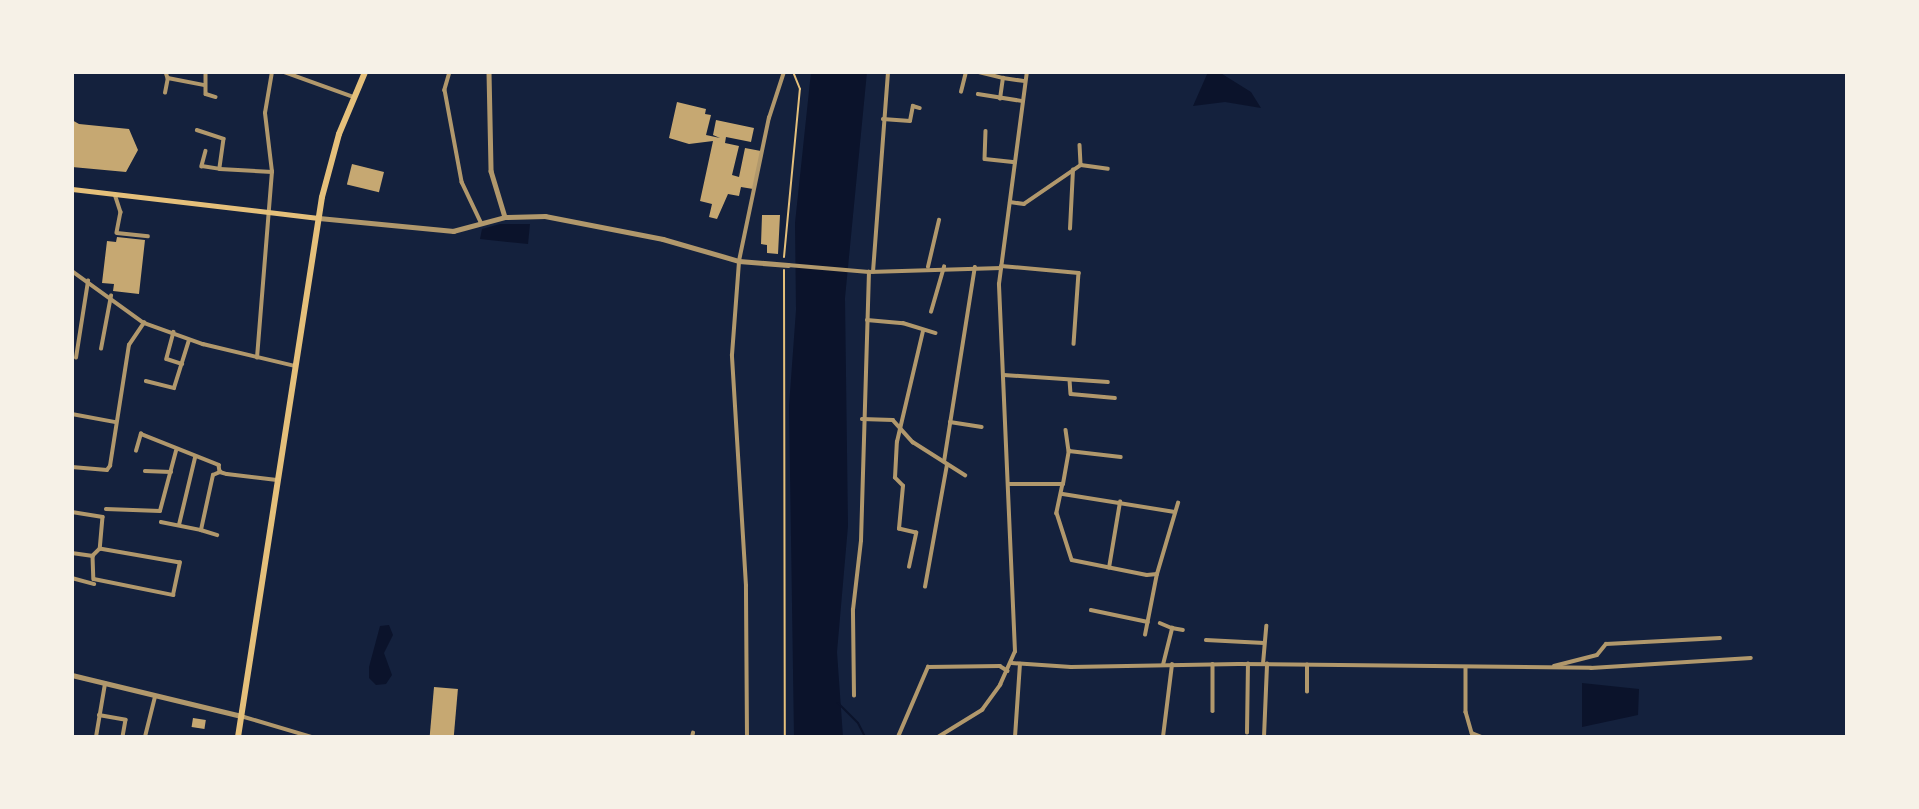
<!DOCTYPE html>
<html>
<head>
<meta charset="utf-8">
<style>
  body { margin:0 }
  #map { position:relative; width:1919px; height:809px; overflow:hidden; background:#14213d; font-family:"Fira Sans Condensed",sans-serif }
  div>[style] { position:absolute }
  .water>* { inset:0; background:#0b132b }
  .stream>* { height:2px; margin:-1px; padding:0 1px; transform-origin:1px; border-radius:1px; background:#0b132b }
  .building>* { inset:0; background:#c6a872; transform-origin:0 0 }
  .path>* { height:2px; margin:-1px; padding:0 1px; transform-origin:1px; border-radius:1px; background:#e5c07b }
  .minor>* { height:3.5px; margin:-1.75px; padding:0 1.75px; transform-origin:1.75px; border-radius:1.75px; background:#b1986c }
  .tertiary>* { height:4.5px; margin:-2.25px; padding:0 2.25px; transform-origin:2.25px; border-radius:2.25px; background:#b1986c }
  .secondary>* { height:5px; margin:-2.5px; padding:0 2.5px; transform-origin:2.5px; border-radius:2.5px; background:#e5c07b }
  .primary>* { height:6px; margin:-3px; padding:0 3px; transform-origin:3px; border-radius:3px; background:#e5c07b }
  span { translate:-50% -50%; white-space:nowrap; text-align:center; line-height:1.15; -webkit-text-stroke:7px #f6f1e7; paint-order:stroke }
  .frame { position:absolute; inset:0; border:74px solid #f6f1e7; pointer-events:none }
</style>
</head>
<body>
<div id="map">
  <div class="water">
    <div style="clip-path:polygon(811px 72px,867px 72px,845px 298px,848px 526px,837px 652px,843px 737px,794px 737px,789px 406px,796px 310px,795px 223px)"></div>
    <div style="clip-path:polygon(1208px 72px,1219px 72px,1251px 92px,1261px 108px,1225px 102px,1193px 106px)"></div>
    <div style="clip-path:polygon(500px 224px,530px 224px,528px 244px,480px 239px,482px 229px)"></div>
    <div style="clip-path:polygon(389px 625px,393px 635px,384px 653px,392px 675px,386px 684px,376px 685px,369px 678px,369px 667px,380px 626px)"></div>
    <div style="clip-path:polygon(1582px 683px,1639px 689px,1638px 715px,1582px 727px)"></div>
  </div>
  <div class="stream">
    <div style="left:838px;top:703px;width:28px;rotate:45deg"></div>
    <div style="left:858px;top:723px;width:16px;rotate:63deg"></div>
  </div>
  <div class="building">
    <div style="clip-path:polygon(677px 102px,706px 109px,705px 114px,711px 115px,706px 135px,720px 138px,713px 135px,716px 120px,754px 128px,751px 142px,726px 137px,725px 143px,739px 146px,732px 175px,739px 177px,745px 148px,761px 151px,753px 189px,741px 187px,739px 196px,728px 194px,717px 219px,709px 217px,712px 204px,700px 201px,713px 141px,689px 144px,669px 138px)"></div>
    <div style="clip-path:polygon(72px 120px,79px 124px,129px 129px,138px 150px,126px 172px,72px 167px)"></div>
    <div style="left:352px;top:164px;width:33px;height:21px;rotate:14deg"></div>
    <div style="clip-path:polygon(762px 215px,780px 215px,778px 254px,767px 253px,767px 245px,761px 244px)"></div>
    <div style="clip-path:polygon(117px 237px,145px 240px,139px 294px,113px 291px,114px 284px,102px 283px,107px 241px,116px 242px)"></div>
    <div style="left:434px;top:687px;width:24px;height:50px;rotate:5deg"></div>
    <div style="left:193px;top:718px;width:13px;height:9px;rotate:9deg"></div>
  </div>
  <div class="path">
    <div style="left:784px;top:257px;width:169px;rotate:-84.6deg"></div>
    <div style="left:800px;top:89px;width:18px;rotate:-112deg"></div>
    <div style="left:784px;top:270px;width:467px;rotate:89.9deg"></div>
  </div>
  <div class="minor">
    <div style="left:166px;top:72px;width:6px;rotate:72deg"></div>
    <div style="left:168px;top:78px;width:37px;rotate:11deg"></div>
    <div style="left:206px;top:72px;width:22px;rotate:90deg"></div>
    <div style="left:206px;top:94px;width:10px;rotate:17deg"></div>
    <div style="left:284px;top:72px;width:74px;rotate:19.7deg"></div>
    <div style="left:450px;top:72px;width:19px;rotate:106deg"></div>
    <div style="left:445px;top:90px;width:94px;rotate:79.5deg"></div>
    <div style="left:462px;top:182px;width:44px;rotate:64.6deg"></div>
    <div style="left:979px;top:72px;width:25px;rotate:14deg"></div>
    <div style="left:961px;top:92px;width:21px;rotate:-76deg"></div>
    <div style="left:165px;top:93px;width:15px;rotate:-79deg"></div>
    <div style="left:978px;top:94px;width:45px;rotate:9deg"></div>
    <div style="left:1000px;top:99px;width:21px;rotate:-82deg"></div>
    <div style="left:1003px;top:78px;width:22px;rotate:8deg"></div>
    <div style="left:883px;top:119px;width:27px;rotate:4deg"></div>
    <div style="left:910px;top:121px;width:15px;rotate:-79deg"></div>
    <div style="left:913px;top:106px;width:7px;rotate:16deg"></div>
    <div style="left:197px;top:130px;width:28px;rotate:18deg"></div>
    <div style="left:224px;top:139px;width:30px;rotate:98deg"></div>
    <div style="left:220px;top:169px;width:52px;rotate:3.3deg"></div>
    <div style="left:986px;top:131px;width:28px;rotate:92deg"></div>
    <div style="left:985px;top:159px;width:30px;rotate:6deg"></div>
    <div style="left:1080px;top:145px;width:20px;rotate:87deg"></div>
    <div style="left:206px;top:151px;width:16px;rotate:105deg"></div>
    <div style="left:202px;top:166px;width:18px;rotate:9deg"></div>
    <div style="left:115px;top:194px;width:19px;rotate:72deg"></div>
    <div style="left:121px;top:212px;width:21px;rotate:101deg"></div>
    <div style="left:117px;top:233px;width:31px;rotate:6deg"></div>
    <div style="left:1010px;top:202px;width:14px;rotate:8deg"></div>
    <div style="left:1024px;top:204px;width:69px;rotate:-34.4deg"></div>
    <div style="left:1081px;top:165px;width:27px;rotate:8deg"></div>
    <div style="left:1070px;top:229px;width:59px;rotate:-87.1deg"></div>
    <div style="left:788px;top:265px;width:81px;rotate:4.9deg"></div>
    <div style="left:869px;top:272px;width:132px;rotate:-1.7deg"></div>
    <div style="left:1001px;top:266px;width:78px;rotate:5.1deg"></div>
    <div style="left:1079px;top:273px;width:71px;rotate:94deg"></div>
    <div style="left:928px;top:267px;width:48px;rotate:-76.8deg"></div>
    <div style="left:72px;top:271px;width:89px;rotate:35.8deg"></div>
    <div style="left:144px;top:323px;width:63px;rotate:19.6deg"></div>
    <div style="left:203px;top:344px;width:95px;rotate:13.4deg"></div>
    <div style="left:873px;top:272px;width:201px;rotate:-85.7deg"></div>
    <div style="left:931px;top:312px;width:47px;rotate:-73.9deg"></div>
    <div style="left:867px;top:320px;width:36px;rotate:5deg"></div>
    <div style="left:903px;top:323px;width:34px;rotate:17deg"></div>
    <div style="left:174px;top:332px;width:28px;rotate:105deg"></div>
    <div style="left:167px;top:359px;width:16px;rotate:18deg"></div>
    <div style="left:101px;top:349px;width:54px;rotate:-79.3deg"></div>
    <div style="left:76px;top:358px;width:78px;rotate:-81.1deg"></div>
    <div style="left:257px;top:358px;width:187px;rotate:-85.4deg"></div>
    <div style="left:272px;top:172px;width:59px;rotate:-96.8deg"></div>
    <div style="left:265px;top:113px;width:42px;rotate:-80.3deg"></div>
    <div style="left:1004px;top:375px;width:104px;rotate:3.9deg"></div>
    <div style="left:1070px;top:380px;width:14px;rotate:86deg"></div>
    <div style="left:1071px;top:394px;width:44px;rotate:5.2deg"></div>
    <div style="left:146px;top:381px;width:29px;rotate:14deg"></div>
    <div style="left:174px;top:388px;width:50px;rotate:-72.6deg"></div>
    <div style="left:72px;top:414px;width:44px;rotate:10.5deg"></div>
    <div style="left:862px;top:419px;width:31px;rotate:2deg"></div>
    <div style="left:893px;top:420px;width:30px;rotate:48deg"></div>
    <div style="left:913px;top:442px;width:62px;rotate:32.4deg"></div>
    <div style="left:950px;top:422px;width:32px;rotate:9deg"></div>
    <div style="left:1066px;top:430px;width:21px;rotate:82deg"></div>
    <div style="left:136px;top:451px;width:18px;rotate:-74deg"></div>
    <div style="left:141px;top:434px;width:84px;rotate:21.7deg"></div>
    <div style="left:219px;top:465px;width:7px;rotate:82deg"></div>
    <div style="left:220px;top:472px;width:7px;rotate:16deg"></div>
    <div style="left:227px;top:474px;width:50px;rotate:6.8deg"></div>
    <div style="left:944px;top:462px;width:197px;rotate:-81deg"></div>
    <div style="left:72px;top:467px;width:35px;rotate:5deg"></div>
    <div style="left:107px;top:470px;width:5px;rotate:-53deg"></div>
    <div style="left:110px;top:466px;width:122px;rotate:-81.1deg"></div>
    <div style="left:129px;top:345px;width:27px;rotate:-56deg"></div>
    <div style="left:145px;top:471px;width:26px;rotate:2deg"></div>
    <div style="left:1009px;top:484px;width:54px"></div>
    <div style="left:1063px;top:484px;width:34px;rotate:-80deg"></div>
    <div style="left:1069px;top:451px;width:52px;rotate:6.6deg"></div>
    <div style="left:1063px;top:484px;width:30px;rotate:102deg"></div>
    <div style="left:1057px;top:513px;width:49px;rotate:72.3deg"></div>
    <div style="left:1072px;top:560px;width:76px;rotate:11.3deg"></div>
    <div style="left:1147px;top:575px;width:10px;rotate:-6deg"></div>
    <div style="left:1157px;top:574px;width:74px;rotate:-73.5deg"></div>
    <div style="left:1063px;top:494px;width:113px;rotate:9.1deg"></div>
    <div style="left:106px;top:509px;width:54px;rotate:2.1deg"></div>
    <div style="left:160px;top:511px;width:62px;rotate:-75.1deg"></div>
    <div style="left:72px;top:512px;width:31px;rotate:9deg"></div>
    <div style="left:103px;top:517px;width:32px;rotate:95deg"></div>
    <div style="left:100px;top:549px;width:10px;rotate:135deg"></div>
    <div style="left:93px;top:556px;width:23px;rotate:88deg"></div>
    <div style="left:94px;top:579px;width:81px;rotate:11.4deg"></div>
    <div style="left:173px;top:595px;width:33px;rotate:-78deg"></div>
    <div style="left:180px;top:563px;width:81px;rotate:-170.1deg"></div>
    <div style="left:161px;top:522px;width:41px;rotate:11.3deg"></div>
    <div style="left:201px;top:530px;width:56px;rotate:-77.7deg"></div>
    <div style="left:213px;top:475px;width:8px;rotate:-23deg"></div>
    <div style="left:179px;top:525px;width:69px;rotate:-76.6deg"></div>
    <div style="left:201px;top:530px;width:17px;rotate:17deg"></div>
    <div style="left:72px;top:553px;width:21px;rotate:8deg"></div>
    <div style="left:909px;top:567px;width:35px;rotate:-78deg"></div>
    <div style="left:916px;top:533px;width:17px;rotate:-167deg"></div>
    <div style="left:899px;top:529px;width:43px;rotate:-84.7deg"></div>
    <div style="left:903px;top:486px;width:11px;rotate:-135deg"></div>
    <div style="left:895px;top:478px;width:36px;rotate:-87deg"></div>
    <div style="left:897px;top:442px;width:114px;rotate:-76.8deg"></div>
    <div style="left:1109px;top:568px;width:67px;rotate:-80.5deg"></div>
    <div style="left:72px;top:578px;width:23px;rotate:15deg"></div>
    <div style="left:925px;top:587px;width:124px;rotate:-79.8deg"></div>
    <div style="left:1091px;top:610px;width:58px;rotate:11.9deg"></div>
    <div style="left:1160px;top:623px;width:13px;rotate:23deg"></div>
    <div style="left:1145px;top:635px;width:62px;rotate:-78.9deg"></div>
    <div style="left:1206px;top:640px;width:58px;rotate:3deg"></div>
    <div style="left:1012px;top:663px;width:59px;rotate:3.9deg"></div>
    <div style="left:1071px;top:667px;width:167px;rotate:-1deg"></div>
    <div style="left:1238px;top:664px;width:353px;rotate:0.6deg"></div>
    <div style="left:1591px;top:668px;width:160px;rotate:-3.6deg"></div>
    <div style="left:1213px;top:664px;width:47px;rotate:90deg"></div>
    <div style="left:1263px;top:664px;width:38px;rotate:-85deg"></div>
    <div style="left:1163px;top:665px;width:38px;rotate:-76deg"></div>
    <div style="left:1172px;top:628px;width:11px;rotate:10deg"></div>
    <div style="left:1554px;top:666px;width:44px;rotate:-14.3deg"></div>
    <div style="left:1597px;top:655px;width:14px;rotate:-51deg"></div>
    <div style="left:1606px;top:644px;width:114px;rotate:-3deg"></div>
    <div style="left:1466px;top:668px;width:44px;rotate:90deg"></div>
    <div style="left:1466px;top:712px;width:22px;rotate:74deg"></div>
    <div style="left:1472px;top:733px;width:11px;rotate:22deg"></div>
    <div style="left:1307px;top:692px;width:27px;rotate:-90deg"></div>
    <div style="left:854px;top:696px;width:86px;rotate:-90.7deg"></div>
    <div style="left:853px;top:610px;width:69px;rotate:-83.4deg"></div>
    <div style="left:861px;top:541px;width:269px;rotate:-88.3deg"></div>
    <div style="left:99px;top:715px;width:27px;rotate:10deg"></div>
    <div style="left:126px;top:720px;width:17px;rotate:100deg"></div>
    <div style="left:241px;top:716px;width:74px;rotate:16.5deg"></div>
    <div style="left:1247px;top:733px;width:69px;rotate:-89.2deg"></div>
    <div style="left:96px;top:737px;width:54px;rotate:-80.4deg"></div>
    <div style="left:145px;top:737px;width:41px;rotate:-76deg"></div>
    <div style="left:692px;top:737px;width:4px;rotate:-76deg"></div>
    <div style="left:747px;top:737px;width:151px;rotate:-90.4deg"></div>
    <div style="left:746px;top:586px;width:231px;rotate:-93.5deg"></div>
    <div style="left:732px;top:355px;width:94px;rotate:-85.7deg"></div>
    <div style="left:739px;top:261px;width:146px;rotate:-78.2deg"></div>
    <div style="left:769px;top:118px;width:48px;rotate:-71.9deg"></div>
    <div style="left:898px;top:737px;width:76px;rotate:-66.8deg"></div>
    <div style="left:928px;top:667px;width:72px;rotate:-0.8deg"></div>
    <div style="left:1000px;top:666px;width:9px;rotate:32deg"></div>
    <div style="left:938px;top:737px;width:52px;rotate:-31.5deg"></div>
    <div style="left:982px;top:710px;width:31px;rotate:-54deg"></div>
    <div style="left:1000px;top:685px;width:36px;rotate:-66deg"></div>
    <div style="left:1015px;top:652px;width:368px;rotate:-92.5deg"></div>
    <div style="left:999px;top:284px;width:214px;rotate:-82.5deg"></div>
    <div style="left:1015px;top:737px;width:73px;rotate:-86.1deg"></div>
    <div style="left:1163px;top:737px;width:73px;rotate:-82.9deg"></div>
    <div style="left:1264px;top:737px;width:73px;rotate:-87.6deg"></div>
  </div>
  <div class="tertiary">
    <div style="left:489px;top:72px;width:99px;rotate:88.8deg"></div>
    <div style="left:491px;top:171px;width:48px;rotate:73.1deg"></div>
    <div style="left:319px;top:218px;width:135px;rotate:5.5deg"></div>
    <div style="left:453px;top:231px;width:54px;rotate:-15.1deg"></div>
    <div style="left:505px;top:217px;width:40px;rotate:-1.4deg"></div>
    <div style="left:545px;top:216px;width:120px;rotate:11deg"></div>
    <div style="left:663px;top:239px;width:79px;rotate:16.1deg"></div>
    <div style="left:739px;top:261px;width:49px;rotate:4.7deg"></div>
    <div style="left:72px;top:675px;width:174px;rotate:13.6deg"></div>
  </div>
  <div class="secondary">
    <div style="left:72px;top:189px;width:248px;rotate:6.7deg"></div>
  </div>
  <div class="primary">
    <div style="left:238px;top:737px;width:546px;rotate:-81.16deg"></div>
    <div style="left:322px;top:197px;width:65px;rotate:-74.9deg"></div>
    <div style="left:339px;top:134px;width:67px;rotate:-67.2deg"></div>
  </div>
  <div class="frame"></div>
</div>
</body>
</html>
